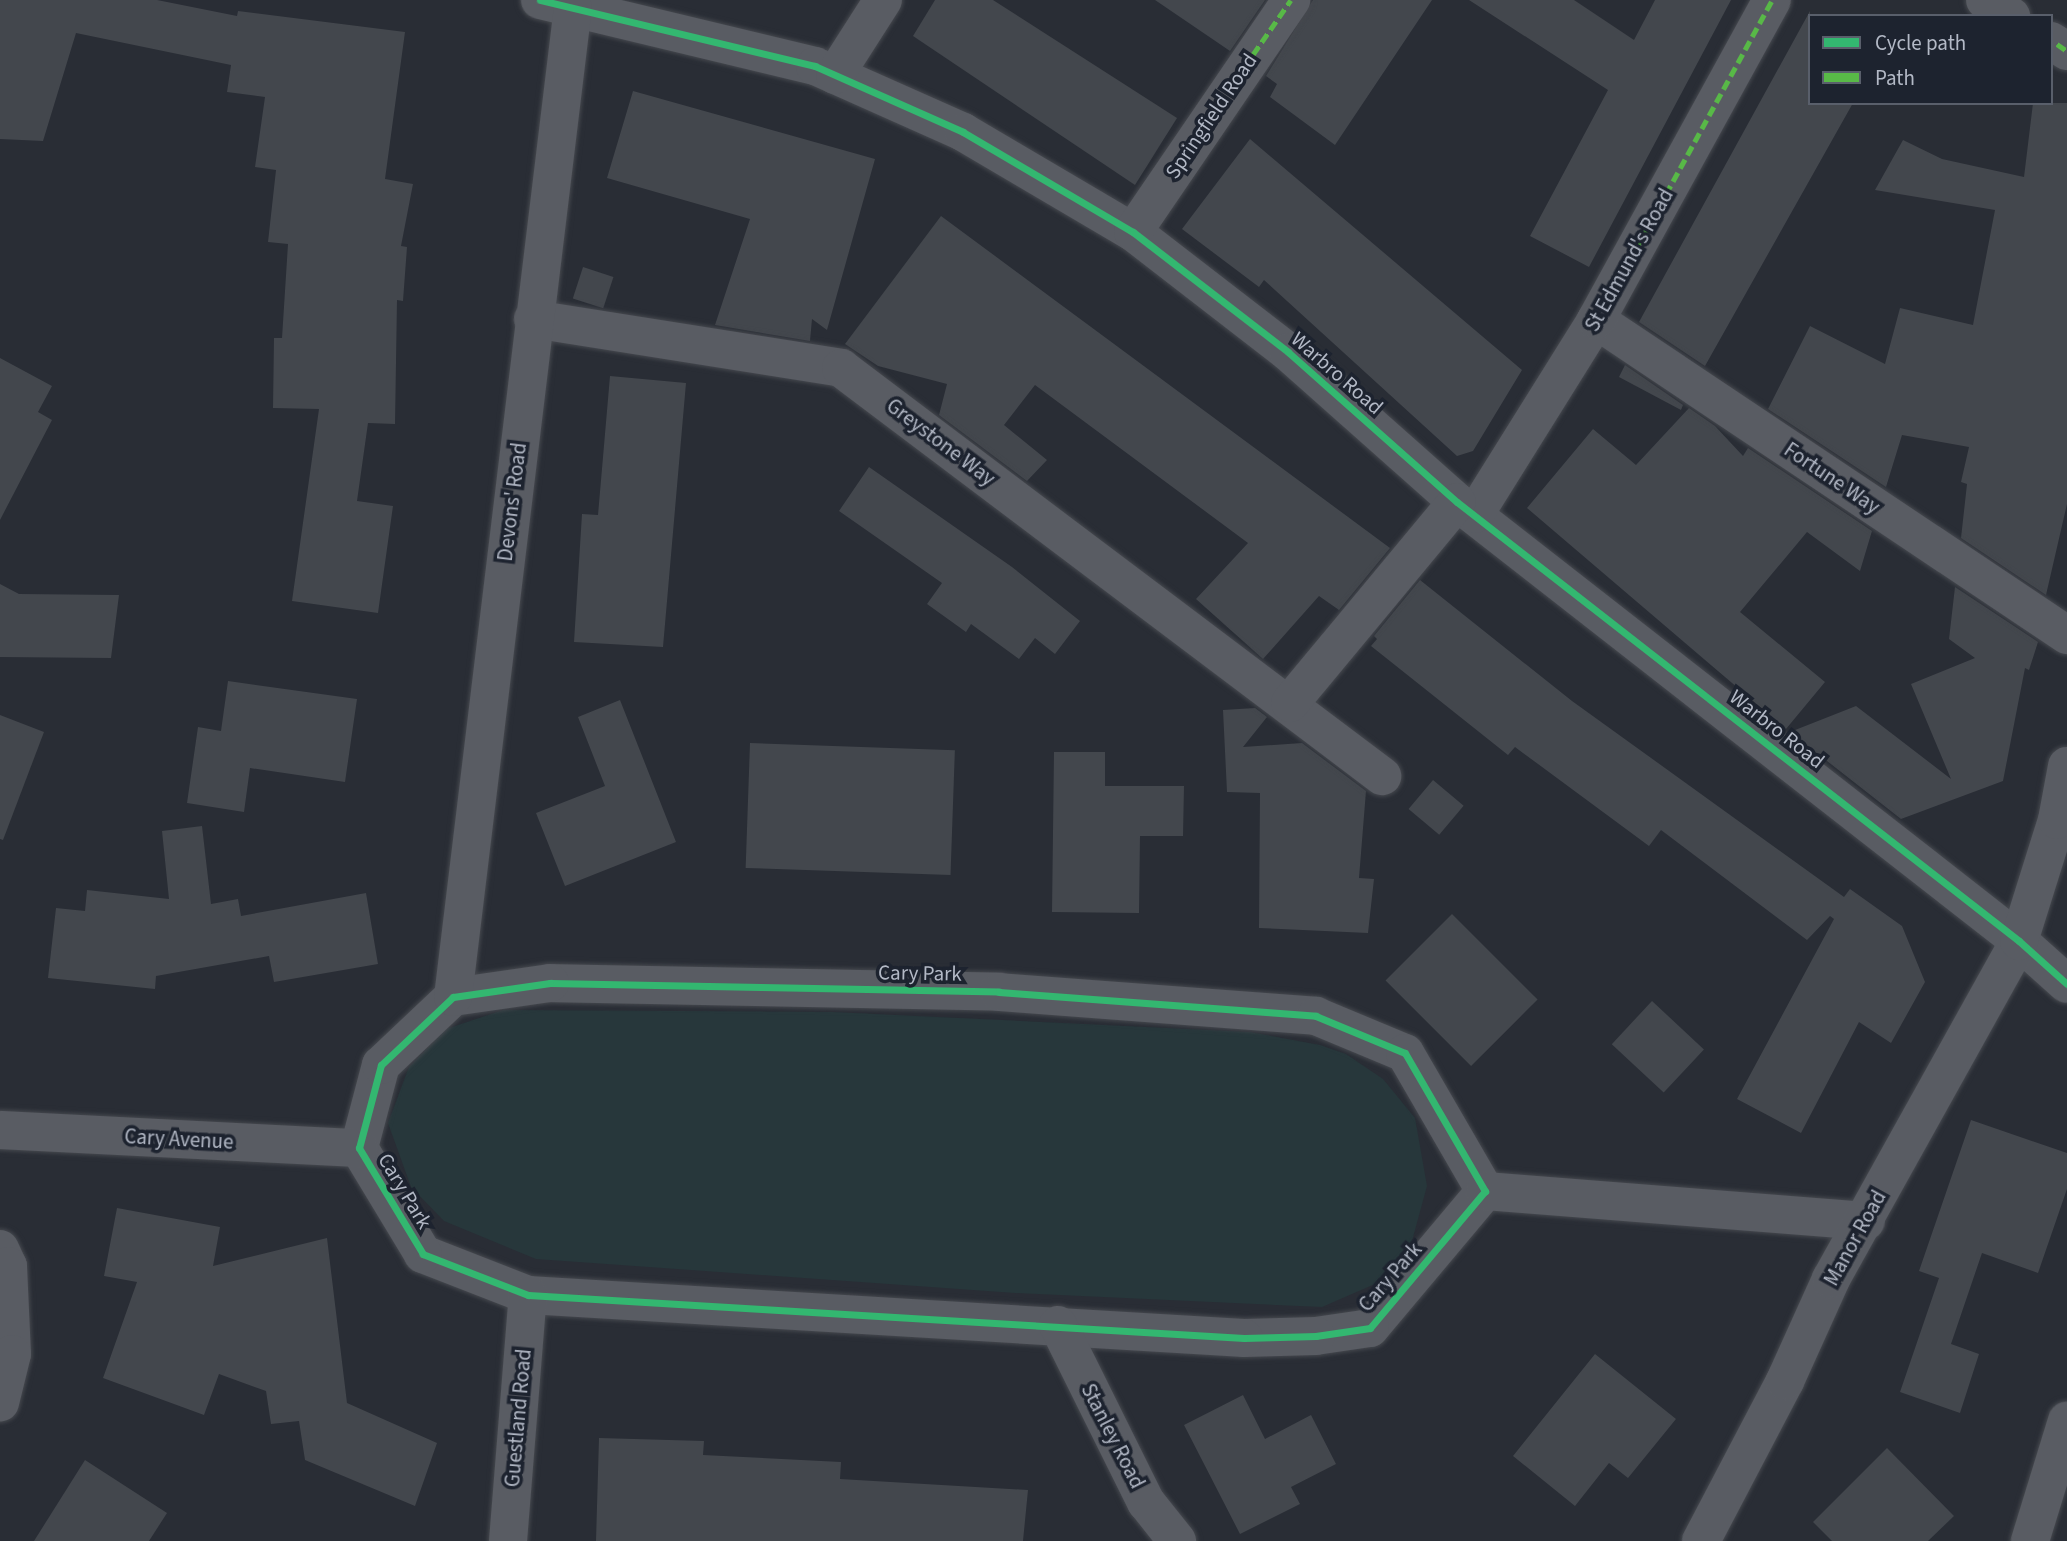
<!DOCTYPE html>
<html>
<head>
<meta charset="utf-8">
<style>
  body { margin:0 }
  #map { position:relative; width:2067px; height:1541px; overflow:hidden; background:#292d35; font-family:"Source Sans 3",sans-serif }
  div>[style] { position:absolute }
  .green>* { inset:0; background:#27373b }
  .building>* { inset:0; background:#43474d; transform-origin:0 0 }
  .roads { filter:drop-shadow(0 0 2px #45484e) drop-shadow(0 0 2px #45484e) }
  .minor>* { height:38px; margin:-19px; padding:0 19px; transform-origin:19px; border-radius:19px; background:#595c63 }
  .quiet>* { height:5px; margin-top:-2.5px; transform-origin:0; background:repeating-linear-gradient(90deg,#58b947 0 10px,transparent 0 15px) }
  .cycleway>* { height:7px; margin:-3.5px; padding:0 3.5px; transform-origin:3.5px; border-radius:3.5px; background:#33b770 }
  span { translate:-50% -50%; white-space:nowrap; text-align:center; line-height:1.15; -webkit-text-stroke:7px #1d232f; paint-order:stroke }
  .street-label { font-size:21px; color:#b3b9c6 }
  .legend { position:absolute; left:1808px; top:14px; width:245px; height:91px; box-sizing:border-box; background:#1d232f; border:2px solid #595f6b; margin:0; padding:9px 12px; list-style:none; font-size:21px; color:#b3b9c6 }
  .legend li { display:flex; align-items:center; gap:14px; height:35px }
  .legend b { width:35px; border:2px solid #595f6b }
</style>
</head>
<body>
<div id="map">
  <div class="green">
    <div style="clip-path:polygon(503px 1010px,833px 1012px,1250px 1032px,1320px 1045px,1346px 1054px,1383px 1079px,1415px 1118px,1427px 1186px,1412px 1241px,1375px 1284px,1322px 1307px,1015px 1293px,536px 1259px,444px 1221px,411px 1187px,388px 1123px,409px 1067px,446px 1029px)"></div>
  </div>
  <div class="building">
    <div style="clip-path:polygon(0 0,157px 0,237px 16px,238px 11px,405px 32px,385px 179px,413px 184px,401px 246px,407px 247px,403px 301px,397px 300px,395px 424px,368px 423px,357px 501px,393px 506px,378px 613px,292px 601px,319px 409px,273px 408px,274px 338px,282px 338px,288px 244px,268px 242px,276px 170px,255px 167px,265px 97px,227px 92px,231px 65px,76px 33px,43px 141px,0 139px)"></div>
    <div style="clip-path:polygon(935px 0,993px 0,1177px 118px,1135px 185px,913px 36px)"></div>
    <div style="clip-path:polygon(1155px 0,1265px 0,1230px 51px)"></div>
    <div style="clip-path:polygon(1313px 0,1432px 0,1335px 145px,1270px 97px,1277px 84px,1266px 76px)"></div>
    <div style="clip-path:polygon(1469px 0,1574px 0,1634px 40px,1655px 0,1731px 0,1589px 267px,1530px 236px,1608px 90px)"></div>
    <div style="clip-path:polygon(1810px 11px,1810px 103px,1853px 103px,1705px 366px,1639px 322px)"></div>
    <div style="clip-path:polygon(633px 91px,875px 159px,827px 330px,812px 319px,810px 341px,715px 325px,750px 219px,607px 178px)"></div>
    <div style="clip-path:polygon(2033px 103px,2067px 103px,2067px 504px,2046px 595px,1961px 538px,1967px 484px,1961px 482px,1969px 447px,1902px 435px,1886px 487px,1768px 409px,1810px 326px,1885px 364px,1900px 308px,1973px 325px,1995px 210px,1875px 190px,1903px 140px,1942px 159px,2024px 177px)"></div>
    <div style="clip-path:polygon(1250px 139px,1522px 370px,1473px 451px,1457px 456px,1264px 280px,1259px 287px,1182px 229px)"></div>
    <div style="clip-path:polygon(941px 216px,1390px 548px,1339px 610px,1319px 596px,1263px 659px,1196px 599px,1248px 543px,1035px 385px,1004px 425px,1047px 460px,1027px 481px,939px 415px,947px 384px,878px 366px,845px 344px)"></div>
    <div style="left:583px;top:267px;width:32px;height:33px;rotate:18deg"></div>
    <div style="clip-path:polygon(0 358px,52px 386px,38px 412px,52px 420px,0 520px)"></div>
    <div style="clip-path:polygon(1625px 365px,1683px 405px,1681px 410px,1619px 377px)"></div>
    <div style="clip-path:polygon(610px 376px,686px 383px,663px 647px,574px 642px,582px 514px,598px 515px)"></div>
    <div style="clip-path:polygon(1689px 408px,1715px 426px,1743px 456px,1748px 448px,1872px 531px,1860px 571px,1807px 532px,1740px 612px,1825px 682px,1786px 729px,1527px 508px,1593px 429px,1636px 465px)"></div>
    <div style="clip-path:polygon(869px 467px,1012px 567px,1080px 621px,1055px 654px,1035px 638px,1019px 659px,971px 624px,966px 632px,927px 604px,942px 583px,839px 511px)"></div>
    <div style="clip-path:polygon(1420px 580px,1572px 701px,1844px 897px,1850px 889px,1902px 926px,1925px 982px,1891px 1043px,1859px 1022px,1801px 1133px,1737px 1099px,1834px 919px,1830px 916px,1807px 940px,1661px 830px,1649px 846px,1515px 747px,1508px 755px,1371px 646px,1377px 639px,1374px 636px)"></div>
    <div style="clip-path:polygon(0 584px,19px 594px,119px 595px,111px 658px,0 657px)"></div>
    <div style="clip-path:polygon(1955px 587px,2038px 642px,2029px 670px,2025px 668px,2003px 781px,1901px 819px,1790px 732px,1856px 706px,1951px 779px,1911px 684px,1975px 658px,1949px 639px)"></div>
    <div style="clip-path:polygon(228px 681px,357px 699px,345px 782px,250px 768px,244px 812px,187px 803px,198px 727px,221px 731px)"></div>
    <div style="clip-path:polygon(620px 700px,676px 842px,565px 886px,536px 813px,605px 786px,578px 717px)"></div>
    <div style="clip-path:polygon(1255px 708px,1267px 717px,1243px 747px,1302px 743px,1366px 791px,1359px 878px,1374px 879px,1368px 933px,1259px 928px,1260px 793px,1227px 792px,1223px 710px)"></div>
    <div style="clip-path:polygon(0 715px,44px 732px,3px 840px,0 839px)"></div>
    <div style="left:750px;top:743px;width:205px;height:125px;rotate:2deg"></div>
    <div style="clip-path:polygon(1054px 752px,1105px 752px,1105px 786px,1184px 786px,1183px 836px,1140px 836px,1139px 913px,1052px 912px)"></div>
    <div style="left:1433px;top:780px;width:40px;height:38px;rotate:40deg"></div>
    <div style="clip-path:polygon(202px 826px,211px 904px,238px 899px,241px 916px,366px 893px,378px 964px,274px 982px,269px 956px,156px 976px,155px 989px,48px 978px,56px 908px,85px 911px,87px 890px,169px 899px,162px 831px)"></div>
    <div style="left:1452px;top:914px;width:121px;height:94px;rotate:45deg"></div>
    <div style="left:1652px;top:1001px;width:71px;height:59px;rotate:43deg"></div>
    <div style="clip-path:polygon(1971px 1120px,2067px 1153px,2067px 1189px,2038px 1273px,1982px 1253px,1951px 1344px,1979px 1354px,1960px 1413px,1900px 1392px,1939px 1278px,1919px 1271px)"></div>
    <div style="clip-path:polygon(117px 1208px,220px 1227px,213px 1266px,327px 1238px,347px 1403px,437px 1443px,415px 1506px,305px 1460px,299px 1421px,271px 1424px,266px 1391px,219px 1374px,204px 1415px,103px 1378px,137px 1282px,104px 1276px)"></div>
    <div style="clip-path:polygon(1595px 1354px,1676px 1419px,1628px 1478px,1609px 1463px,1575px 1506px,1513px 1456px)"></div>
    <div style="clip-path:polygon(1243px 1395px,1265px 1439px,1311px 1415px,1336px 1464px,1291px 1487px,1300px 1504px,1240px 1534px,1184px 1425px)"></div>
    <div style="clip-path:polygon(599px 1438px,704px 1441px,703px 1455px,841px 1462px,840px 1479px,1028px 1490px,1023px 1541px,596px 1541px)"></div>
    <div style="clip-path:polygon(1887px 1448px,1954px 1516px,1928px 1541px,1832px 1541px,1813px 1522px)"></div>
    <div style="clip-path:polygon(85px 1460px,167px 1513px,149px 1541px,34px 1541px)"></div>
  </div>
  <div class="roads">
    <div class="minor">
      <div style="left:540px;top:0;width:283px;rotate:13.5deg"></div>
      <div style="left:815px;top:66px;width:162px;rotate:24deg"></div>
      <div style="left:963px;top:132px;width:197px;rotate:30.5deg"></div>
      <div style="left:1133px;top:232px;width:196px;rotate:37.7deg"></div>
      <div style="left:1288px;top:352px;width:226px;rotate:41.6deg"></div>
      <div style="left:1457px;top:502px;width:713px;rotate:37.99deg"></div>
      <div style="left:2019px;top:941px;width:64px;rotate:41.9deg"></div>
      <div style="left:1985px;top:0;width:31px;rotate:32deg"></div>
      <div style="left:2051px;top:41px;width:19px;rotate:32deg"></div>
      <div style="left:835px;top:75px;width:89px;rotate:-57.4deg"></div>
      <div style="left:1133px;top:232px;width:281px;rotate:-55.7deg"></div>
      <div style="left:533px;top:319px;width:312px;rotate:9deg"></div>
      <div style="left:841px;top:368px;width:678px;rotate:37.02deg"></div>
      <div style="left:1596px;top:320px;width:567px;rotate:33.77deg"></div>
      <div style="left:1475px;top:514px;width:229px;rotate:-58deg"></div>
      <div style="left:1596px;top:320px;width:365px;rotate:-61.2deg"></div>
      <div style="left:1290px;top:703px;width:261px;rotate:-50.3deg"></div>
      <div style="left:550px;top:983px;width:449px;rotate:1.1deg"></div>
      <div style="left:999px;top:992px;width:318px;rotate:4.3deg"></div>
      <div style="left:1316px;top:1016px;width:96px;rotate:22.6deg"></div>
      <div style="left:1405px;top:1053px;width:160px;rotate:59.9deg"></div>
      <div style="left:1485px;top:1191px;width:179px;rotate:130deg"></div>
      <div style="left:1370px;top:1328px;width:55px;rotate:171.6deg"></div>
      <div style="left:1316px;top:1336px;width:72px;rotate:178.4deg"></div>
      <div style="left:1244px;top:1338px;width:717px;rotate:-176.56deg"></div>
      <div style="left:528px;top:1295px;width:113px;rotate:-158.7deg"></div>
      <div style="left:423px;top:1254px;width:124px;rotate:-121.1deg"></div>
      <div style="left:359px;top:1148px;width:86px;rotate:-75.2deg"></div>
      <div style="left:381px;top:1065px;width:99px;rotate:-43.4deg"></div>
      <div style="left:453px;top:997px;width:98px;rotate:-8.2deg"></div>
      <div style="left:453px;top:997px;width:997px;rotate:-83.09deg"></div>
      <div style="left:0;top:1130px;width:359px;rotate:2.9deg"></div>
      <div style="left:1485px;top:1191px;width:382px;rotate:4.5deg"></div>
      <div style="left:0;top:1249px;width:19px;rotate:65deg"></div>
      <div style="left:8px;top:1266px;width:88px;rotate:87.4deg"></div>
      <div style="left:12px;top:1354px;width:50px;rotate:103.8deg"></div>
      <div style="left:1058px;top:1325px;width:198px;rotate:63.6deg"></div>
      <div style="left:1146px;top:1502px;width:50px;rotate:51.5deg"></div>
      <div style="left:508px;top:1541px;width:247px;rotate:-85.4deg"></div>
      <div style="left:1701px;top:1541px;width:181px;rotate:-62.3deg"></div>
      <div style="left:1785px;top:1381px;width:112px;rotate:-65.7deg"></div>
      <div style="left:1831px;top:1279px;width:387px;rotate:-60.9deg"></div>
      <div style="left:2019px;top:941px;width:127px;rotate:-72.6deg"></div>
      <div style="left:2057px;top:820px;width:55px;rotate:-79.5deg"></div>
      <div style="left:2030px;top:1541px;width:126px;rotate:-72.9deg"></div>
    </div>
  </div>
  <div class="quiet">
    <div style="left:2057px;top:44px;width:12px;rotate:35deg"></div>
    <div style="left:1236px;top:79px;width:96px;rotate:-55.2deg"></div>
    <div style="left:1637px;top:247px;width:281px;rotate:-61.3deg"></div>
  </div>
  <div class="cycleway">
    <div style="left:540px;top:0;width:283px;rotate:13.5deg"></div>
    <div style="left:815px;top:66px;width:162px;rotate:24deg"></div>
    <div style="left:963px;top:132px;width:197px;rotate:30.5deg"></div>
    <div style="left:1133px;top:232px;width:196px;rotate:37.7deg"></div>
    <div style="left:1288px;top:352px;width:226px;rotate:41.6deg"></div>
    <div style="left:1457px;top:502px;width:713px;rotate:37.99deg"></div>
    <div style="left:2019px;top:941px;width:64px;rotate:41.9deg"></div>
    <div style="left:550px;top:983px;width:449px;rotate:1.1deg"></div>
    <div style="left:999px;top:992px;width:318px;rotate:4.3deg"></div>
    <div style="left:1316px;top:1016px;width:96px;rotate:22.6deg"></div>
    <div style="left:1405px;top:1053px;width:160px;rotate:59.9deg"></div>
    <div style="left:1485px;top:1191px;width:179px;rotate:130deg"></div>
    <div style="left:1370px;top:1328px;width:55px;rotate:171.6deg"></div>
    <div style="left:1316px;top:1336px;width:72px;rotate:178.4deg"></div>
    <div style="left:1244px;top:1338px;width:717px;rotate:-176.56deg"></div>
    <div style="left:528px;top:1295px;width:113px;rotate:-158.7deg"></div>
    <div style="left:423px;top:1254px;width:124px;rotate:-121.1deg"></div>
    <div style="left:359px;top:1148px;width:86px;rotate:-75.2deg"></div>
    <div style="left:381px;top:1065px;width:99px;rotate:-43.4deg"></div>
    <div style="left:453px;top:997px;width:98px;rotate:-8.2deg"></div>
  </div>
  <div class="street-label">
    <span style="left:1211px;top:116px;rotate:-56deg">Springfield Road</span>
    <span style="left:1629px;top:260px;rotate:-61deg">St Edmund's Road</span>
    <span style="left:1337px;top:373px;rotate:41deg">Warbro Road</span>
    <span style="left:941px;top:442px;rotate:37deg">Greystone Way</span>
    <span style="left:1832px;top:478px;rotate:34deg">Fortune Way</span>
    <span style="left:512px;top:502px;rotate:-83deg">Devons' Road</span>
    <span style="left:1777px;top:729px;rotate:38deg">Warbro Road</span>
    <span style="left:920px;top:973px;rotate:1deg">Cary Park</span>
    <span style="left:179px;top:1139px;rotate:3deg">Cary Avenue</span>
    <span style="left:405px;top:1191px;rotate:59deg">Cary Park</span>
    <span style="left:1855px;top:1238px;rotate:-61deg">Manor Road</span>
    <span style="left:1390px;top:1277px;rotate:-49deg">Cary Park</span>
    <span style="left:518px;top:1418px;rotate:-85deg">Guestland Road</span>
    <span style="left:1113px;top:1436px;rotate:63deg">Stanley Road</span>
  </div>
  <ul class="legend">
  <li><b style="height:9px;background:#33b770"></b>Cycle path</li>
  <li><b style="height:9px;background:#58b947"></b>Path</li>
  </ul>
</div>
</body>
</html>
